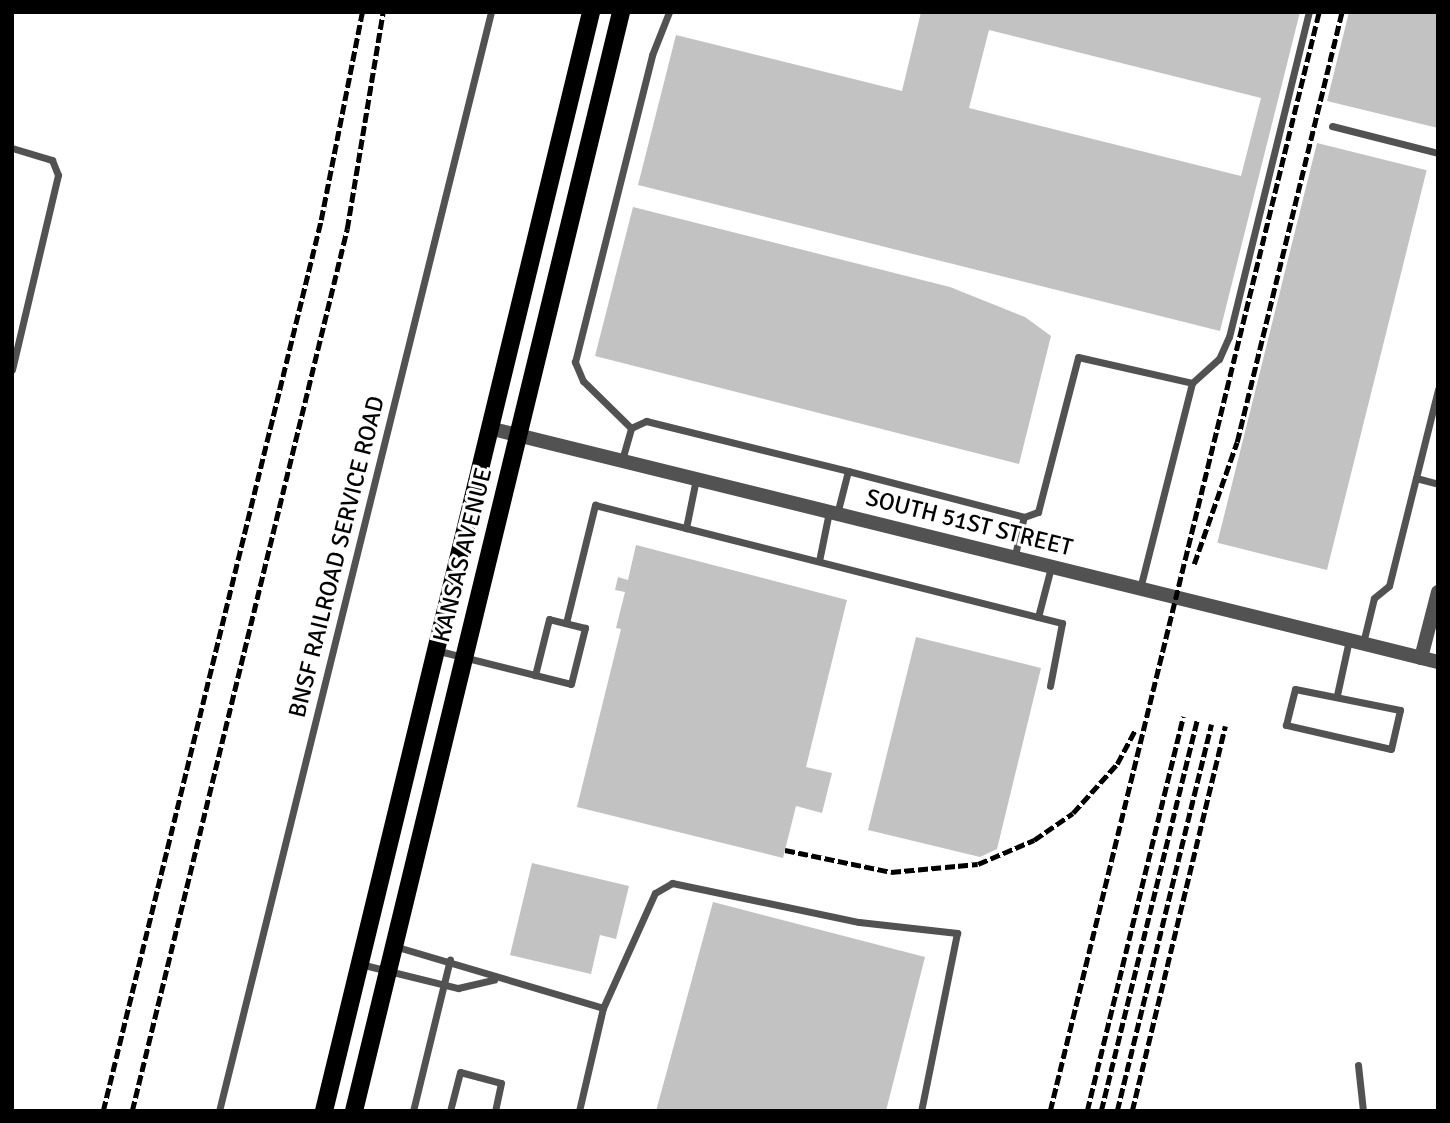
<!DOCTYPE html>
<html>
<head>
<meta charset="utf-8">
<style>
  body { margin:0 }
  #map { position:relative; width:1450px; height:1123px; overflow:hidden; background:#fff; font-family:Signika,sans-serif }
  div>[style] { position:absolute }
  .building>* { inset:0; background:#c2c2c2; transform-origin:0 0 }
  .lane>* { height:7px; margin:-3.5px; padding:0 3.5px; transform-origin:3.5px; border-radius:3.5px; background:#525252 }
  .street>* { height:14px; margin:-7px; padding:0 7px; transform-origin:7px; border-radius:7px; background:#525252 }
  .primary>* { height:18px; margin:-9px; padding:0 9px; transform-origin:9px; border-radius:9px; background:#000 }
  .rail>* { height:4.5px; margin-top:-2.25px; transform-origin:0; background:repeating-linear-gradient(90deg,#000 0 10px,transparent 0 13.5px) }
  span { translate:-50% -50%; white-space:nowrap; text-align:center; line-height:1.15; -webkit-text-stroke:6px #fff; paint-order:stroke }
  .street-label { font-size:24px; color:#000 }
  .frame { position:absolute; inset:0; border:14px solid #000; pointer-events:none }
</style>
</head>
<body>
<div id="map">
  <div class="building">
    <div style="clip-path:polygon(evenodd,921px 12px,1300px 12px,1220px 331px,638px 185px,676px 35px,902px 91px,921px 12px,989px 30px,1261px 98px,1241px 176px,969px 108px,989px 30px)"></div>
    <div style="clip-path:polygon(1349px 12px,1438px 12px,1438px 128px,1327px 101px)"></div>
    <div style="left:1317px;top:143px;width:113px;height:412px;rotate:14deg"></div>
    <div style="clip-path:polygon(633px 207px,950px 287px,1025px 317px,1051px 336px,1019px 464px,595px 356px)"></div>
    <div style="clip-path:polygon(636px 545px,847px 600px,806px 767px,832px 773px,822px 813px,796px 806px,783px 858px,577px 807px,621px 629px,616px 628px,625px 592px,615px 590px,618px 577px,628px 580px)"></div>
    <div style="clip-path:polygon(916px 637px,1041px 668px,997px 849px,980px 857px,868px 830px)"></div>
    <div style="clip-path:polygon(532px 863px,629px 886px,616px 939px,600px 935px,591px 974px,510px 955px)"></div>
    <div style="clip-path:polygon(713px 902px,925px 957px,886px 1111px,656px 1111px)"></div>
  </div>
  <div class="lane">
    <div style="left:1332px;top:126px;width:109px;rotate:14.3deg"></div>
    <div style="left:12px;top:148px;width:42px;rotate:16.7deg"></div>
    <div style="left:52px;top:160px;width:16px;rotate:68deg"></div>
    <div style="left:58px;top:175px;width:200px;rotate:103.3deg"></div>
    <div style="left:1192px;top:383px;width:36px;rotate:-42deg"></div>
    <div style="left:1219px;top:359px;width:24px;rotate:-66deg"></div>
    <div style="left:1229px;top:337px;width:335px;rotate:-76.2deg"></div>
    <div style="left:631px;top:428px;width:67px;rotate:-135.6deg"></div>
    <div style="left:583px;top:381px;width:21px;rotate:-113deg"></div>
    <div style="left:575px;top:362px;width:317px;rotate:-75.9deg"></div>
    <div style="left:652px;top:55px;width:46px;rotate:-68.4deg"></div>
    <div style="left:622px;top:460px;width:33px;rotate:-74deg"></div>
    <div style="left:631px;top:428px;width:17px;rotate:-25deg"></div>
    <div style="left:646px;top:421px;width:208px;rotate:13.9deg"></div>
    <div style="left:848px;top:471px;width:44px;rotate:104.3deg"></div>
    <div style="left:848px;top:471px;width:182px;rotate:14.6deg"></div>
    <div style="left:1416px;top:478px;width:23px;rotate:15deg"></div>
    <div style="left:686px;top:528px;width:388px;rotate:14.2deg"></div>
    <div style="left:1062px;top:623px;width:64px;rotate:100.8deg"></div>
    <div style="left:1015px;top:555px;width:39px;rotate:-77deg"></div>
    <div style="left:1024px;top:517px;width:15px;rotate:-20deg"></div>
    <div style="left:1038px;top:512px;width:160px;rotate:-75.5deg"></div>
    <div style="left:1078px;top:357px;width:117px;rotate:12.8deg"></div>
    <div style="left:1192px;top:383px;width:211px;rotate:104.2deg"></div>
    <div style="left:819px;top:561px;width:50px;rotate:-78.5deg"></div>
    <div style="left:1038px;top:617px;width:52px;rotate:-75.4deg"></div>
    <div style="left:566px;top:623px;width:122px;rotate:-76.2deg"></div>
    <div style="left:595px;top:505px;width:94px;rotate:14.2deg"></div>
    <div style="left:686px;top:528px;width:50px;rotate:-78.5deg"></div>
    <div style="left:1363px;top:643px;width:46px;rotate:-76.3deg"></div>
    <div style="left:1374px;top:598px;width:19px;rotate:-39deg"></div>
    <div style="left:1389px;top:586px;width:203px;rotate:-76deg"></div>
    <div style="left:435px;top:650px;width:140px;rotate:14deg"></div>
    <div style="left:571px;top:684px;width:58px;rotate:-76deg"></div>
    <div style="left:585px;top:628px;width:37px;rotate:-166deg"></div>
    <div style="left:549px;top:619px;width:58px;rotate:104deg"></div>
    <div style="left:1295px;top:689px;width:107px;rotate:11.3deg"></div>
    <div style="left:1400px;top:710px;width:40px;rotate:103deg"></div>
    <div style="left:1391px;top:749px;width:108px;rotate:-167.1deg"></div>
    <div style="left:1286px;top:725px;width:37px;rotate:-76deg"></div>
    <div style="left:1337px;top:695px;width:56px;rotate:-77.7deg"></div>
    <div style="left:394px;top:946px;width:218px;rotate:16.5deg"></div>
    <div style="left:603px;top:1008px;width:126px;rotate:-65.7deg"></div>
    <div style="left:655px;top:893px;width:20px;rotate:-30deg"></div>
    <div style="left:672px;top:883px;width:191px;rotate:11.8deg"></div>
    <div style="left:859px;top:922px;width:99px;rotate:6.4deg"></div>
    <div style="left:957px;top:933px;width:182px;rotate:101.4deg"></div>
    <div style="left:360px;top:964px;width:101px;rotate:13.8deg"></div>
    <div style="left:458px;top:988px;width:37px;rotate:-13deg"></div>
    <div style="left:1358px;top:1065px;width:46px;rotate:83.8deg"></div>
    <div style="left:219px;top:1111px;width:1132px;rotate:-76.1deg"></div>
    <div style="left:413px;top:1111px;width:156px;rotate:-76.3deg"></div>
    <div style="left:450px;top:1111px;width:40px;rotate:-75.6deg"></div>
    <div style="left:460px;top:1072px;width:42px;rotate:15deg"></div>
    <div style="left:501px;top:1083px;width:29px;rotate:102deg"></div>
    <div style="left:579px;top:1111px;width:106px;rotate:-76.9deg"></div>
  </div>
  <div class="street">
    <div style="left:489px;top:428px;width:977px;rotate:13.85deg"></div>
    <div style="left:1421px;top:658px;width:68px;rotate:-75.6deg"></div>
  </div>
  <div class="primary">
    <div style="left:324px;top:1111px;width:1131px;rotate:-76.34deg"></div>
    <div style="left:354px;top:1111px;width:1131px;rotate:-76.34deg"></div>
  </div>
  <div class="rail">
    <div style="left:1194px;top:564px;width:129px;rotate:-70.6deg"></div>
    <div style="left:1237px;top:442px;width:443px;rotate:-76.3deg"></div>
    <div style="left:785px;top:850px;width:108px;rotate:11.7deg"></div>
    <div style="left:891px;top:872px;width:87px;rotate:-5.3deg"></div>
    <div style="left:978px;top:864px;width:61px;rotate:-23.2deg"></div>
    <div style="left:1034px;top:840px;width:47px;rotate:-34.7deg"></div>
    <div style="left:1073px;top:813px;width:66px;rotate:-48.1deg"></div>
    <div style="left:1117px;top:764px;width:40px;rotate:-62deg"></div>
    <div style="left:103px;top:1111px;width:917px;rotate:-76.25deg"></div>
    <div style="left:321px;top:220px;width:212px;rotate:-78.8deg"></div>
    <div style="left:132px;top:1111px;width:908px;rotate:-76.3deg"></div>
    <div style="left:347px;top:229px;width:220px;rotate:-80.6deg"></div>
    <div style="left:1050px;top:1111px;width:1131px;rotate:-76.25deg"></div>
    <div style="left:1087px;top:1111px;width:406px;rotate:-76.3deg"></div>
    <div style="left:1101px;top:1111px;width:402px;rotate:-76.2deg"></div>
    <div style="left:1117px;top:1111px;width:398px;rotate:-76.3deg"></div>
    <div style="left:1132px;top:1111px;width:396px;rotate:-76.4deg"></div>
  </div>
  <div class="street-label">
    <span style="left:969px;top:523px;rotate:14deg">SOUTH 51ST STREET</span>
    <span style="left:463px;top:555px;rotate:-76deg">KANSAS AVENUE</span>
    <span style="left:337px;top:557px;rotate:-76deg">BNSF RAILROAD SERVICE ROAD</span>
  </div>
  <div class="frame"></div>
</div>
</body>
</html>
